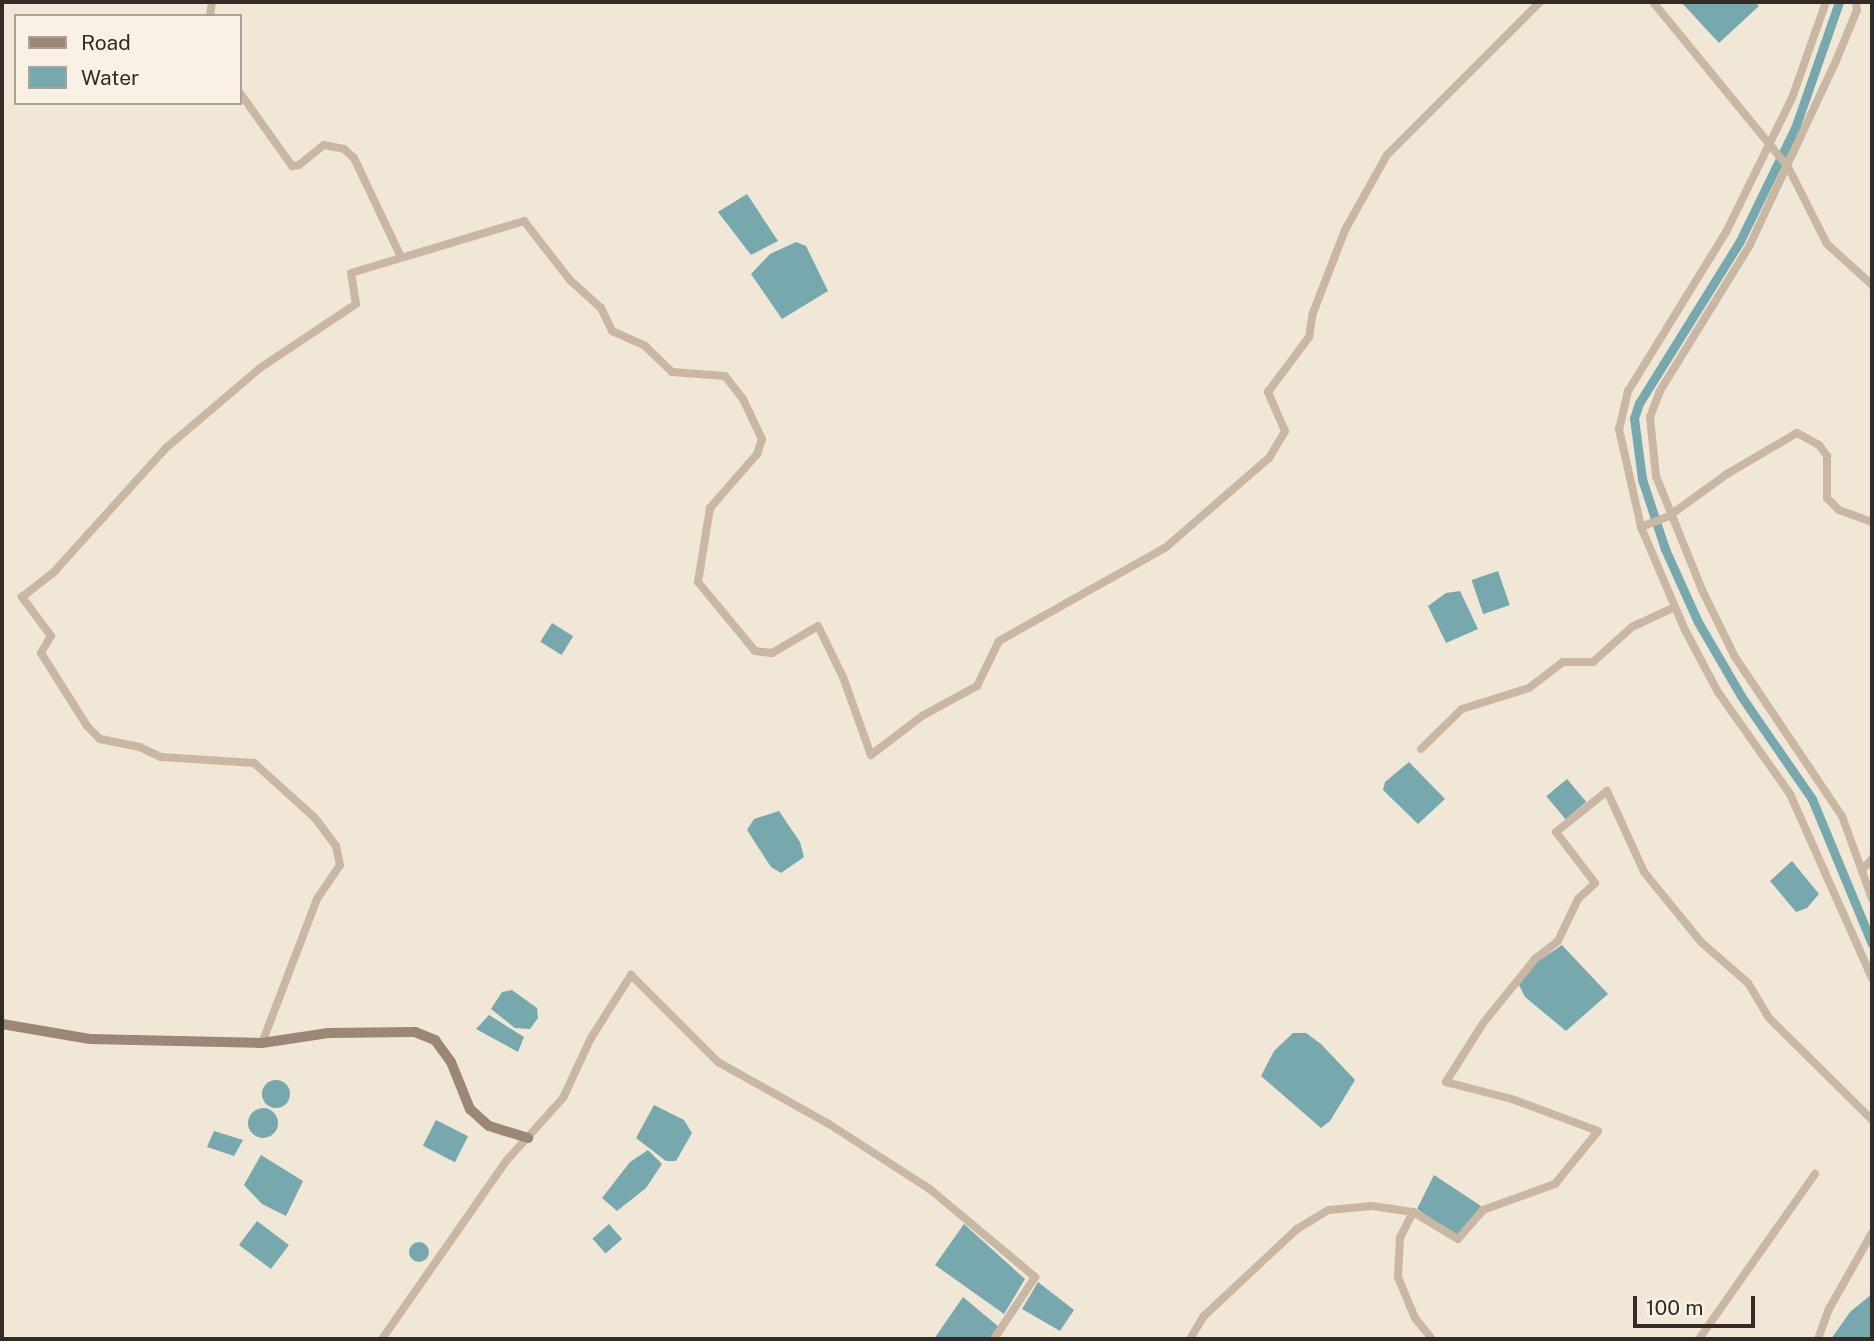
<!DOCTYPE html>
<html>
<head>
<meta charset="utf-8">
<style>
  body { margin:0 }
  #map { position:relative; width:1874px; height:1341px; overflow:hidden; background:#f1e7d7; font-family:"Public Sans",sans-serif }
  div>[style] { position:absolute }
  .water>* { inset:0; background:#76a8ae; transform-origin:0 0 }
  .round { border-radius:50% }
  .canal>* { height:9px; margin:-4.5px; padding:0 4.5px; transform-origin:4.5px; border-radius:4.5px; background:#76a8ae }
  .street>* { height:8px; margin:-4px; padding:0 4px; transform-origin:4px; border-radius:4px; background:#c9b7a4 }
  .secondary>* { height:10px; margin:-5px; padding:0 5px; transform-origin:5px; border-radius:5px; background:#9c8675 }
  span { translate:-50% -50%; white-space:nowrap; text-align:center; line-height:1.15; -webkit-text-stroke:5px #f9f1e3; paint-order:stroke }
  .frame { position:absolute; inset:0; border:4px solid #342b25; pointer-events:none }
  .legend { position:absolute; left:14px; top:14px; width:228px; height:91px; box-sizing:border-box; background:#f9f1e3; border:2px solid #aaa297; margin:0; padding:9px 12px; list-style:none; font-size:21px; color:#342b25 }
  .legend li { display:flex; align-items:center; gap:14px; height:35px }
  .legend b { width:35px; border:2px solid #aaa297 }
  .scale { position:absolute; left:1633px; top:1296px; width:122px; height:32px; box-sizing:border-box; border:4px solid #342b25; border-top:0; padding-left:9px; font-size:21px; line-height:24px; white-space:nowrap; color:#342b25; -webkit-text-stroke:5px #f9f1e3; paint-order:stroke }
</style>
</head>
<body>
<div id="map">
  <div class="water">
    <div style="clip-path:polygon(1681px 2px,1755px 2px,1759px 6px,1719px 43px)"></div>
    <div style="clip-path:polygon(747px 194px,778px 241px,751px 255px,718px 212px)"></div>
    <div style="clip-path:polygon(796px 242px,806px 246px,828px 291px,782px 319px,751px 274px,770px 254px)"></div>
    <div style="left:1498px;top:571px;width:36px;height:28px;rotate:71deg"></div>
    <div style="clip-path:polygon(1460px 591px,1478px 629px,1446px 643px,1428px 606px,1446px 593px)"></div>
    <div style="left:552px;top:623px;width:25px;height:22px;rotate:32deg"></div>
    <div style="clip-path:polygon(1409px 762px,1445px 799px,1418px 824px,1383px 790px,1385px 782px)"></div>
    <div style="left:1567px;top:779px;width:30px;height:27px;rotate:50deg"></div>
    <div style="clip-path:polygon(779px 811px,800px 842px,804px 857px,781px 873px,771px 867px,747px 830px,754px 819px)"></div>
    <div style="clip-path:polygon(1792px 861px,1819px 894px,1807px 908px,1796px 912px,1770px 881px)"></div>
    <div style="clip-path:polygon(1562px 945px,1608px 994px,1566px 1031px,1525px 997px,1519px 985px,1534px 964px)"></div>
    <div style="clip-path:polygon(512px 990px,537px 1008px,538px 1018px,530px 1029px,515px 1028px,491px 1009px,502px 992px)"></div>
    <div style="clip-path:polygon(489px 1015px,524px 1037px,518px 1052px,476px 1029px)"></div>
    <div style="clip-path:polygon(1293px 1033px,1306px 1033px,1321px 1044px,1355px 1080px,1330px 1121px,1321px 1128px,1261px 1076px,1274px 1051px)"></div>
    <div class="round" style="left:262px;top:1080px;width:28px;height:28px"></div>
    <div style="clip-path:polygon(654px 1105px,684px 1120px,692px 1133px,676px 1161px,666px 1161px,636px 1138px)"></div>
    <div class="round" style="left:248px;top:1108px;width:30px;height:30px"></div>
    <div style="left:436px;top:1120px;width:36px;height:29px;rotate:27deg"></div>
    <div style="clip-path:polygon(214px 1131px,243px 1140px,234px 1156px,207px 1147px)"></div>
    <div style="clip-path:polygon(648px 1150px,662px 1164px,646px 1188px,617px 1211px,602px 1198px,630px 1162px)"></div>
    <div style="clip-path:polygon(261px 1155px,303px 1181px,286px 1216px,262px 1204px,244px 1185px)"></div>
    <div style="clip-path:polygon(1434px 1175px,1481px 1206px,1457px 1236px,1417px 1209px)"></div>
    <div style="left:257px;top:1221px;width:40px;height:30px;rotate:37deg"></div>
    <div style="left:609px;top:1224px;width:20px;height:22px;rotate:49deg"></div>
    <div style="clip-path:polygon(964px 1224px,1025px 1279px,1004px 1314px,935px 1265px)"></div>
    <div class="round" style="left:409px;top:1242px;width:20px;height:20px"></div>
    <div style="clip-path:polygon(1038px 1282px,1074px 1310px,1060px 1331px,1022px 1309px)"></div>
    <div style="clip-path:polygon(1872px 1294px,1872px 1339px,1831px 1339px,1850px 1312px)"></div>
    <div style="clip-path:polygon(963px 1297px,999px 1327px,990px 1339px,934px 1339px)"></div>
  </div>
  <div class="canal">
    <div style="left:1839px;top:2px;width:133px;rotate:109.2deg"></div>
    <div style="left:1795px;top:128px;width:126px;rotate:116deg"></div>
    <div style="left:1740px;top:241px;width:191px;rotate:121.9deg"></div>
    <div style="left:1639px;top:403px;width:16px;rotate:108deg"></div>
    <div style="left:1634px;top:418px;width:62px;rotate:82.5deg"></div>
    <div style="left:1642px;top:479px;width:74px;rotate:71.8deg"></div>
    <div style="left:1665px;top:549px;width:80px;rotate:65.7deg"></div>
    <div style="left:1698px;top:622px;width:86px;rotate:59.8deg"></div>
    <div style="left:1741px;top:696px;width:125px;rotate:55.4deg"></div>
    <div style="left:1812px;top:799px;width:157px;rotate:67.5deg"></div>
  </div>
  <div class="street">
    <div style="left:1653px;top:2px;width:213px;rotate:50.7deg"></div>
    <div style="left:1788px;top:167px;width:86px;rotate:63.1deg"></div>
    <div style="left:1827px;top:244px;width:61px;rotate:42.3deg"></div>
    <div style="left:1826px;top:2px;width:102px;rotate:109.5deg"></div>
    <div style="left:1792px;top:98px;width:149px;rotate:116.2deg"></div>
    <div style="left:1726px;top:232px;width:187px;rotate:121.6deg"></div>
    <div style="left:1628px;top:391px;width:39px;rotate:103deg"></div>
    <div style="left:1619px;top:429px;width:100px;rotate:77.3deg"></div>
    <div style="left:1641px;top:527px;width:112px;rotate:66.9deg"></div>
    <div style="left:1685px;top:630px;width:70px;rotate:62deg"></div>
    <div style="left:1718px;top:692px;width:125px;rotate:54.8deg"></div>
    <div style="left:1790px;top:794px;width:201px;rotate:66deg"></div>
    <div style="left:1856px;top:2px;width:8px;rotate:83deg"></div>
    <div style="left:1857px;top:10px;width:55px;rotate:112.4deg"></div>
    <div style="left:1836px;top:61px;width:203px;rotate:115.1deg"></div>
    <div style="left:1750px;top:245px;width:172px;rotate:121.7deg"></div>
    <div style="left:1660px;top:391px;width:28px;rotate:111deg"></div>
    <div style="left:1650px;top:417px;width:59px;rotate:84.2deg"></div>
    <div style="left:1656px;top:476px;width:123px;rotate:68deg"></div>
    <div style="left:1702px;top:590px;width:75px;rotate:63.8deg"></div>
    <div style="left:1735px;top:657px;width:192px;rotate:56.1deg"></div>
    <div style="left:1842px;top:816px;width:88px;rotate:70.1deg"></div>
    <div style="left:210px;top:16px;width:14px;rotate:-82deg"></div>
    <div style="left:240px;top:93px;width:90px;rotate:54.5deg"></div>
    <div style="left:292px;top:166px;width:7px;rotate:-8deg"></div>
    <div style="left:299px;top:165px;width:32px;rotate:-39deg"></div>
    <div style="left:324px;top:145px;width:20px;rotate:11deg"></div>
    <div style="left:344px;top:149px;width:13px;rotate:42deg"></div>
    <div style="left:354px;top:158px;width:107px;rotate:64.6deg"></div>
    <div style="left:1641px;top:527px;width:30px;rotate:-21deg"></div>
    <div style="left:1669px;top:516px;width:72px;rotate:-35.9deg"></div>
    <div style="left:1727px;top:474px;width:81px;rotate:-30.4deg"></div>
    <div style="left:1797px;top:433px;width:25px;rotate:29deg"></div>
    <div style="left:1819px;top:445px;width:14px;rotate:54deg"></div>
    <div style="left:1827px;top:456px;width:42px;rotate:90deg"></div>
    <div style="left:1827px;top:498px;width:17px;rotate:45deg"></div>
    <div style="left:1839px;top:510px;width:35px;rotate:20deg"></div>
    <div style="left:1421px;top:749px;width:57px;rotate:-44.3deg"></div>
    <div style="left:1462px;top:709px;width:70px;rotate:-17.4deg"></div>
    <div style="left:1529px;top:688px;width:43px;rotate:-37.4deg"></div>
    <div style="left:1563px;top:662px;width:30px"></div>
    <div style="left:1593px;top:662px;width:52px;rotate:-41.9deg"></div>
    <div style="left:1632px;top:627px;width:47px;rotate:-24.9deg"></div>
    <div style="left:1862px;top:870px;width:15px;rotate:-48deg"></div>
    <div style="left:262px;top:1043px;width:154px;rotate:-69.1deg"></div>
    <div style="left:317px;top:899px;width:41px;rotate:-55.9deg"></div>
    <div style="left:340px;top:865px;width:19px;rotate:-102deg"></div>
    <div style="left:336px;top:846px;width:36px;rotate:-127deg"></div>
    <div style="left:314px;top:817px;width:81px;rotate:-138deg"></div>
    <div style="left:254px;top:763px;width:93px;rotate:-176.3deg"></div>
    <div style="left:161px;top:757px;width:23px;rotate:-155deg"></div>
    <div style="left:140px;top:747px;width:41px;rotate:-168.7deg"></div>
    <div style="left:100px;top:739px;width:18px;rotate:-135deg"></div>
    <div style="left:87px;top:726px;width:86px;rotate:-122.2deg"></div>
    <div style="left:41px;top:653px;width:20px;rotate:-60deg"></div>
    <div style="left:51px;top:636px;width:49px;rotate:-126.6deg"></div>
    <div style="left:22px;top:597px;width:39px;rotate:-38deg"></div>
    <div style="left:53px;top:573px;width:169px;rotate:-47.9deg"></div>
    <div style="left:166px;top:448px;width:123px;rotate:-40.4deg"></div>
    <div style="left:260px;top:368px;width:115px;rotate:-33.7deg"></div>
    <div style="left:356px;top:304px;width:31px;rotate:-99deg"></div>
    <div style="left:351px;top:273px;width:181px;rotate:-16.7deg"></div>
    <div style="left:524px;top:221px;width:75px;rotate:52.1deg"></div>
    <div style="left:570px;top:280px;width:42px;rotate:42.1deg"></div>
    <div style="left:601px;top:308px;width:25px;rotate:64deg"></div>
    <div style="left:612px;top:331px;width:36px;rotate:24deg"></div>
    <div style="left:645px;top:346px;width:37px;rotate:44deg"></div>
    <div style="left:672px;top:372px;width:53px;rotate:4.3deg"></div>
    <div style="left:725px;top:376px;width:29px;rotate:52deg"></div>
    <div style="left:743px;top:399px;width:44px;rotate:64.6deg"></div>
    <div style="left:762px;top:439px;width:16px;rotate:108deg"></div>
    <div style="left:757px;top:454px;width:72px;rotate:131deg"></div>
    <div style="left:710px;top:508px;width:75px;rotate:99.2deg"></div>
    <div style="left:698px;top:582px;width:89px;rotate:50.4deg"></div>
    <div style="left:755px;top:651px;width:17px;rotate:7deg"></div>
    <div style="left:772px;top:653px;width:53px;rotate:-30.4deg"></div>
    <div style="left:818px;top:626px;width:57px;rotate:63.9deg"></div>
    <div style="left:843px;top:677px;width:83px;rotate:70.3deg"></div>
    <div style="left:871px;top:755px;width:64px;rotate:-37.4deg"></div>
    <div style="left:922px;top:716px;width:63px;rotate:-28.6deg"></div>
    <div style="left:977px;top:686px;width:50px;rotate:-63.9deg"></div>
    <div style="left:999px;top:641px;width:190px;rotate:-29.3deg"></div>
    <div style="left:1165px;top:548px;width:138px;rotate:-40.9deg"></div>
    <div style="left:1269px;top:458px;width:31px;rotate:-59deg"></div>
    <div style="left:1285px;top:431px;width:43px;rotate:-113.6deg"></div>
    <div style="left:1268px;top:392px;width:69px;rotate:-53.3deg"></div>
    <div style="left:1309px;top:337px;width:24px;rotate:-81deg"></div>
    <div style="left:1313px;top:313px;width:89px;rotate:-68.9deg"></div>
    <div style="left:1345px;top:230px;width:86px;rotate:-60.8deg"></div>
    <div style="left:1387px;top:155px;width:216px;rotate:-45deg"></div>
    <div style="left:1413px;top:1212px;width:29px;rotate:117deg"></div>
    <div style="left:1400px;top:1238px;width:39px;rotate:93deg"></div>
    <div style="left:1398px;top:1277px;width:44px;rotate:67.5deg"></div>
    <div style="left:1415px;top:1318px;width:27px;rotate:51deg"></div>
    <div style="left:382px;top:1339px;width:218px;rotate:-55.1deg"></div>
    <div style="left:507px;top:1160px;width:84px;rotate:-47.9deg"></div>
    <div style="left:563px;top:1098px;width:66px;rotate:-65deg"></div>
    <div style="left:591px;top:1038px;width:75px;rotate:-57.6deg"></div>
    <div style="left:631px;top:975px;width:123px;rotate:45deg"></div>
    <div style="left:718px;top:1062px;width:127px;rotate:29.2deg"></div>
    <div style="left:829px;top:1124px;width:121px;rotate:32.9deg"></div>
    <div style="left:931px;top:1190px;width:136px;rotate:39.9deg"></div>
    <div style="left:1035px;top:1277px;width:74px;rotate:123.5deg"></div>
    <div style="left:1190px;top:1339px;width:27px;rotate:-59deg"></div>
    <div style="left:1204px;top:1316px;width:127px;rotate:-43.1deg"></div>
    <div style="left:1297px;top:1229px;width:37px;rotate:-31deg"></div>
    <div style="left:1329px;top:1210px;width:43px;rotate:-5.3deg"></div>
    <div style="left:1372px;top:1206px;width:41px;rotate:8.3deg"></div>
    <div style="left:1413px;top:1212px;width:52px;rotate:31deg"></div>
    <div style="left:1458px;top:1239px;width:38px;rotate:-49deg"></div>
    <div style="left:1483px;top:1210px;width:77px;rotate:-19.9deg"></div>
    <div style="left:1555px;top:1184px;width:68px;rotate:-50.9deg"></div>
    <div style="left:1598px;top:1131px;width:92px;rotate:-159.6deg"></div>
    <div style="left:1512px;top:1099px;width:68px;rotate:-165.6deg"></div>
    <div style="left:1446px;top:1082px;width:71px;rotate:-57.7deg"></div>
    <div style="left:1484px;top:1022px;width:81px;rotate:-51deg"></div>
    <div style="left:1535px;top:959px;width:29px;rotate:-38deg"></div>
    <div style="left:1558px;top:941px;width:47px;rotate:-64.5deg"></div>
    <div style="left:1578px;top:899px;width:23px;rotate:-43deg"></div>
    <div style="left:1595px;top:883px;width:64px;rotate:-127.4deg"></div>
    <div style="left:1556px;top:832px;width:65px;rotate:-38.8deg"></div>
    <div style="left:1607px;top:791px;width:89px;rotate:65.4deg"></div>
    <div style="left:1644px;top:872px;width:90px;rotate:50.8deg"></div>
    <div style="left:1701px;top:942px;width:62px;rotate:41.1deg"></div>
    <div style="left:1748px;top:983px;width:41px;rotate:59deg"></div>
    <div style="left:1769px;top:1018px;width:145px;rotate:44.7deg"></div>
    <div style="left:1699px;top:1339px;width:202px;rotate:-54.9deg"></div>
    <div style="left:1818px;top:1339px;width:32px;rotate:-70deg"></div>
    <div style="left:1829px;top:1309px;width:87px;rotate:-60.5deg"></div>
  </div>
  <div class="secondary">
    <div style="left:2px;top:1024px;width:89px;rotate:9.7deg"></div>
    <div style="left:90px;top:1039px;width:172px;rotate:1.3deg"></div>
    <div style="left:262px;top:1043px;width:67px;rotate:-8.6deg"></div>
    <div style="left:328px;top:1033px;width:87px;rotate:-0.7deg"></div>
    <div style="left:415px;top:1032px;width:22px;rotate:22deg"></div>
    <div style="left:435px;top:1040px;width:27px;rotate:54deg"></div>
    <div style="left:451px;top:1062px;width:51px;rotate:68deg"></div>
    <div style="left:470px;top:1109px;width:25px;rotate:42deg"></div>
    <div style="left:489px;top:1126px;width:41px;rotate:17.1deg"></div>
  </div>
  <div class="frame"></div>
  <ul class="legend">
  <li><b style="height:9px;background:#9c8675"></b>Road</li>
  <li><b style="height:19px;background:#76a8ae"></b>Water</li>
  </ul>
  <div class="scale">100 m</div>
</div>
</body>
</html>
